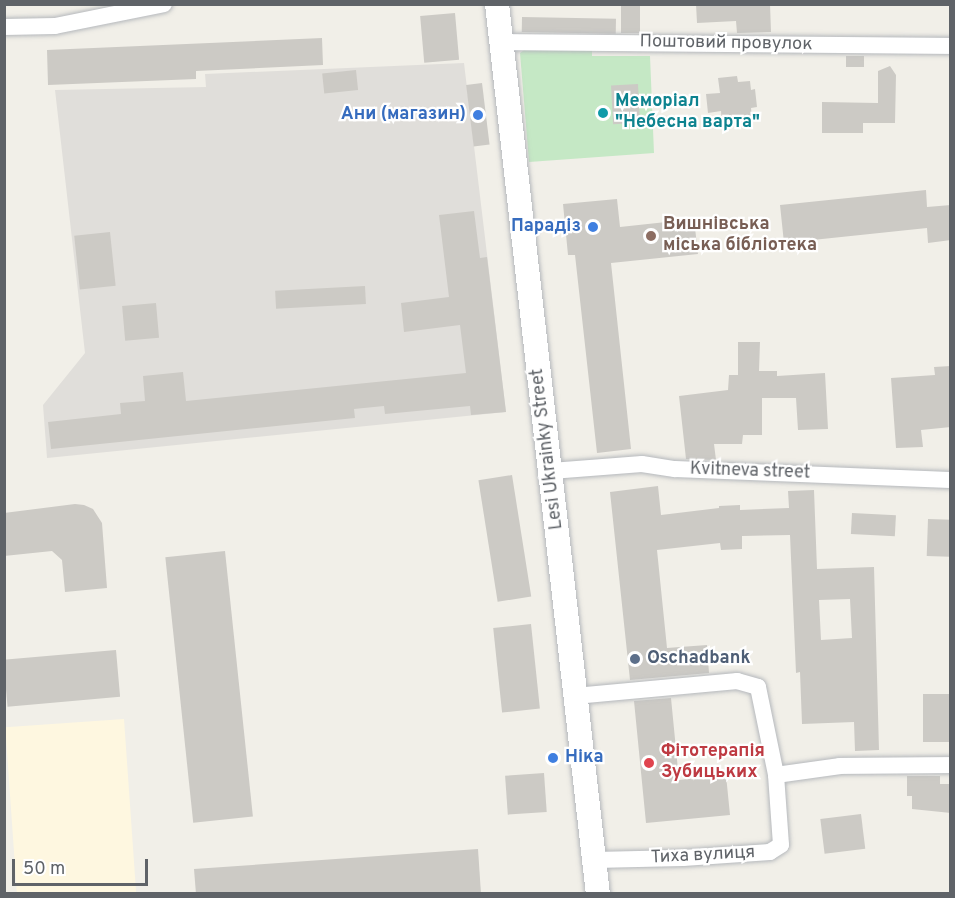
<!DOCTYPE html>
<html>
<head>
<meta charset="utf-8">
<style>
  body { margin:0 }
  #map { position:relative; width:955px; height:898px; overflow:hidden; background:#f1efe8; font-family:Overpass,sans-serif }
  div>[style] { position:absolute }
  .commercial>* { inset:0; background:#fef7e0; transform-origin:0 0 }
  .industrial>* { inset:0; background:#e0deda }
  .green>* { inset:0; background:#c5e8c5 }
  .building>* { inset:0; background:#cccac5; transform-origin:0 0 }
  .roads { filter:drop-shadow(0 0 2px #b5b8bc) drop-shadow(0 0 2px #b5b8bc) }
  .street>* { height:16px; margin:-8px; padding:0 8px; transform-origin:8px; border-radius:8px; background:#fff }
  .secondary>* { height:24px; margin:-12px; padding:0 12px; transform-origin:12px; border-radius:12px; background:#fff }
  .dots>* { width:16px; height:16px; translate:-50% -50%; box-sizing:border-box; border:3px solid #fff; border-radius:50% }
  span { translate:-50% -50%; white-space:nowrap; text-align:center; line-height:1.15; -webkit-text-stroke:4.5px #fff; paint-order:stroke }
  .street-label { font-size:18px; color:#5f6368 }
  .culture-label { font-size:18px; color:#0d838f; font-weight:700 }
  .left { translate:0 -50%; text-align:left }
  .shop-label { font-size:18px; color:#366cbe; font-weight:700 }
  .right { translate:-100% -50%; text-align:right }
  .education-label { font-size:18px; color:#785e54; font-weight:700 }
  .service-label { font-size:18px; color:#4e5e75; font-weight:700 }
  .health-label { font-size:18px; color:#be3a42; font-weight:700 }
  .frame { position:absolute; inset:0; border:6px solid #5f6368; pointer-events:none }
  .scale { position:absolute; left:12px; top:859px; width:136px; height:27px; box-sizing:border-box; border:3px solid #5f6368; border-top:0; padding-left:8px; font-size:18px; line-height:21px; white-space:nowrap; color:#5f6368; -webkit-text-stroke:4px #fff; paint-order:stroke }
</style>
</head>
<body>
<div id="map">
  <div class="commercial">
    <div style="left:124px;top:719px;width:174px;height:119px;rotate:86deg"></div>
  </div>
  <div class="industrial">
    <div style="clip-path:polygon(464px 63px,506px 412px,47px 458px,43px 405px,85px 353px,55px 90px,206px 87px,205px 74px)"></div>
  </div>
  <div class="green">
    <div style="clip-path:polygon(592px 49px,592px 56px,650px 56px,654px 153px,529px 162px,520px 53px,524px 50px)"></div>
  </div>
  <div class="building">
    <div style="left:621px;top:4px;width:19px;height:29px"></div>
    <div style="clip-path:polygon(696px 4px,770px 4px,771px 32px,737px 33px,736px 21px,697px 23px)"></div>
    <div style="left:455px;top:13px;width:47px;height:35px;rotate:85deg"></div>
    <div style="left:522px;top:17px;width:94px;height:15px;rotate:1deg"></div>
    <div style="clip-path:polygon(322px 38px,323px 65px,196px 71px,196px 79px,48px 85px,47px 50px)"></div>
    <div style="left:846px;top:56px;width:18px;height:11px"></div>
    <div style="clip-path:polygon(890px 66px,896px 75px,895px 123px,863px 123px,863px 133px,822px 133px,822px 102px,878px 103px,878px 71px)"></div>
    <div style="left:356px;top:70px;width:20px;height:34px;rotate:84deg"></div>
    <div style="clip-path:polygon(737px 76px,738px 82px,750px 81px,751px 90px,755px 89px,757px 107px,751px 108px,752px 118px,743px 119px,743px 123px,722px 125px,721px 111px,708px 113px,706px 94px,720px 93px,718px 78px)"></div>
    <div style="left:482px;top:83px;width:62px;height:16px;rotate:83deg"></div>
    <div style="left:638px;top:84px;width:39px;height:27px;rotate:87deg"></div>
    <div style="clip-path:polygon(926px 190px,927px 207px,951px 205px,951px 240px,928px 243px,927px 228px,784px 243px,780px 205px)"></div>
    <div style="clip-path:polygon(617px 199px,620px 227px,694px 219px,698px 254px,611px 263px,631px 449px,597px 453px,575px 255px,568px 255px,563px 204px)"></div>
    <div style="clip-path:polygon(474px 211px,480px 258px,487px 257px,506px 412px,471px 415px,470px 406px,385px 414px,384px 406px,354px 409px,355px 418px,51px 449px,48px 422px,121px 414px,120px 403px,145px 401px,143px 376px,183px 372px,186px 401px,466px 373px,460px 325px,404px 332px,401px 303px,449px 297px,439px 215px)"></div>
    <div style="left:110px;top:232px;width:54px;height:36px;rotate:84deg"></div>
    <div style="left:365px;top:286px;width:18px;height:90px;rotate:87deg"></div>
    <div style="left:156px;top:303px;width:35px;height:34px;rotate:85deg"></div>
    <div style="clip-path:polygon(738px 342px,760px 342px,759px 371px,777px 371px,777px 376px,825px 373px,828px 429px,798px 430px,796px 398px,762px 398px,762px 435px,743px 435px,742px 444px,714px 444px,716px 460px,686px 459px,679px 396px,728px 390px,729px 375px,738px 375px)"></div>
    <div style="clip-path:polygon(951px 366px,951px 427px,921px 430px,923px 447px,896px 448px,891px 378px,935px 375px,934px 367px)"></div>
    <div style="left:512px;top:475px;width:123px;height:34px;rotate:81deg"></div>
    <div style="clip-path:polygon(evenodd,658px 486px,661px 515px,719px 508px,719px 506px,740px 505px,740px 510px,789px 508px,788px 491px,814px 490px,817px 569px,874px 567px,879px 750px,855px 751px,854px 722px,802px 724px,800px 672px,796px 673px,790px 535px,742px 536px,742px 549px,721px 550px,720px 543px,657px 550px,667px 648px,707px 645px,709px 673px,630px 680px,610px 492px,658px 486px,850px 599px,852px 638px,821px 640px,819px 600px,850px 599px)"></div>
    <div style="clip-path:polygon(75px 504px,84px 505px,93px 509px,102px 523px,107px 588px,65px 592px,62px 560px,52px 551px,4px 556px,4px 513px)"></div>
    <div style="left:852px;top:513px;width:44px;height:21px;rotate:3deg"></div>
    <div style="left:928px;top:519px;width:23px;height:37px;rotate:2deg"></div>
    <div style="left:225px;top:551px;width:267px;height:60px;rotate:84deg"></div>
    <div style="left:531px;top:624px;width:85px;height:38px;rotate:84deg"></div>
    <div style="left:116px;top:650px;width:47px;height:113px;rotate:85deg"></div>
    <div style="left:951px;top:694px;width:48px;height:28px;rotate:90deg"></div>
    <div style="clip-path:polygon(671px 698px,679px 780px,726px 775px,730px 815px,646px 823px,634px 701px)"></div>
    <div style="left:544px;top:773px;width:39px;height:39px;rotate:86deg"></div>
    <div style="clip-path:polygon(907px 776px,940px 776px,940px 784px,951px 784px,951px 813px,912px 809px,912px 796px,907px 796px)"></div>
    <div style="left:861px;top:814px;width:35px;height:41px;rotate:83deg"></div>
    <div style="clip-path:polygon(478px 849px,481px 894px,196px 894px,194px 869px)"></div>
  </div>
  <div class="roads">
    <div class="street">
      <div style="left:4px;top:27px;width:51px;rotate:-1.1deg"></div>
      <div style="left:55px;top:26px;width:111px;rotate:-11.4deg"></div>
      <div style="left:501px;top:42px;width:449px;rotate:0.5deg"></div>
      <div style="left:551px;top:471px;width:91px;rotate:-4.4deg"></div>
      <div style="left:642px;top:464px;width:33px;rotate:9deg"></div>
      <div style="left:675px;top:469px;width:275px;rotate:2.3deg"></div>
      <div style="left:575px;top:696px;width:163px;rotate:-5.3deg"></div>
      <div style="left:737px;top:681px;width:22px;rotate:16deg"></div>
      <div style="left:758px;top:687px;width:90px;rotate:78.4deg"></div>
      <div style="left:776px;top:775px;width:70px;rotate:85.9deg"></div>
      <div style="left:781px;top:845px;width:13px;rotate:148deg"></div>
      <div style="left:770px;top:852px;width:87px;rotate:176.1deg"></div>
      <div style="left:683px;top:858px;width:89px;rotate:178.7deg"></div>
      <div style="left:776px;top:775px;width:65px;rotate:-8deg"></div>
      <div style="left:840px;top:766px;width:110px;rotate:-0.5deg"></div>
    </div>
    <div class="secondary">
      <div style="left:497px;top:4px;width:896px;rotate:83.53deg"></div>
    </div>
  </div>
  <div class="dots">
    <div style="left:603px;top:113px;background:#0f9aa8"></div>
    <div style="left:478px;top:115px;background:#3f7fe0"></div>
    <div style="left:593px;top:227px;background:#3f7fe0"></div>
    <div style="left:651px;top:236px;background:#8d6e63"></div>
    <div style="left:635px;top:659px;background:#5c6f8a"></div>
    <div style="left:553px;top:758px;background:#3f7fe0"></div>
    <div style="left:649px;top:763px;background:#e0444e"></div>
  </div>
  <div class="street-label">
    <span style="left:726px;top:44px;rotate:1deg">Поштовий провулок</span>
    <span style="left:548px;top:449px;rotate:-97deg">Lesi Ukrainky Street</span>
    <span style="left:750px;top:472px;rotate:2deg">Kvitneva street</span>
    <span style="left:703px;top:856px;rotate:-3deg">Тиха вулиця</span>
  </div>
  <div class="culture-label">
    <span class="left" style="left:615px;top:113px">Меморіал<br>"Небесна варта"</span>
  </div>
  <div class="shop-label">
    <span class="right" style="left:466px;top:115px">Ани (магазин)</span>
    <span class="right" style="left:581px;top:227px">Парадіз</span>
    <span class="left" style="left:565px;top:758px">Ніка</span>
  </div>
  <div class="education-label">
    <span class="left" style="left:663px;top:236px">Вишнівська<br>міська бібліотека</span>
  </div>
  <div class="service-label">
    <span class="left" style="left:647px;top:659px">Oschadbank</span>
  </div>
  <div class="health-label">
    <span class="left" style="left:661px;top:763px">Фітотерапія<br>Зубицьких</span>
  </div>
  <div class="frame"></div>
  <div class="scale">50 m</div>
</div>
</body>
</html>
